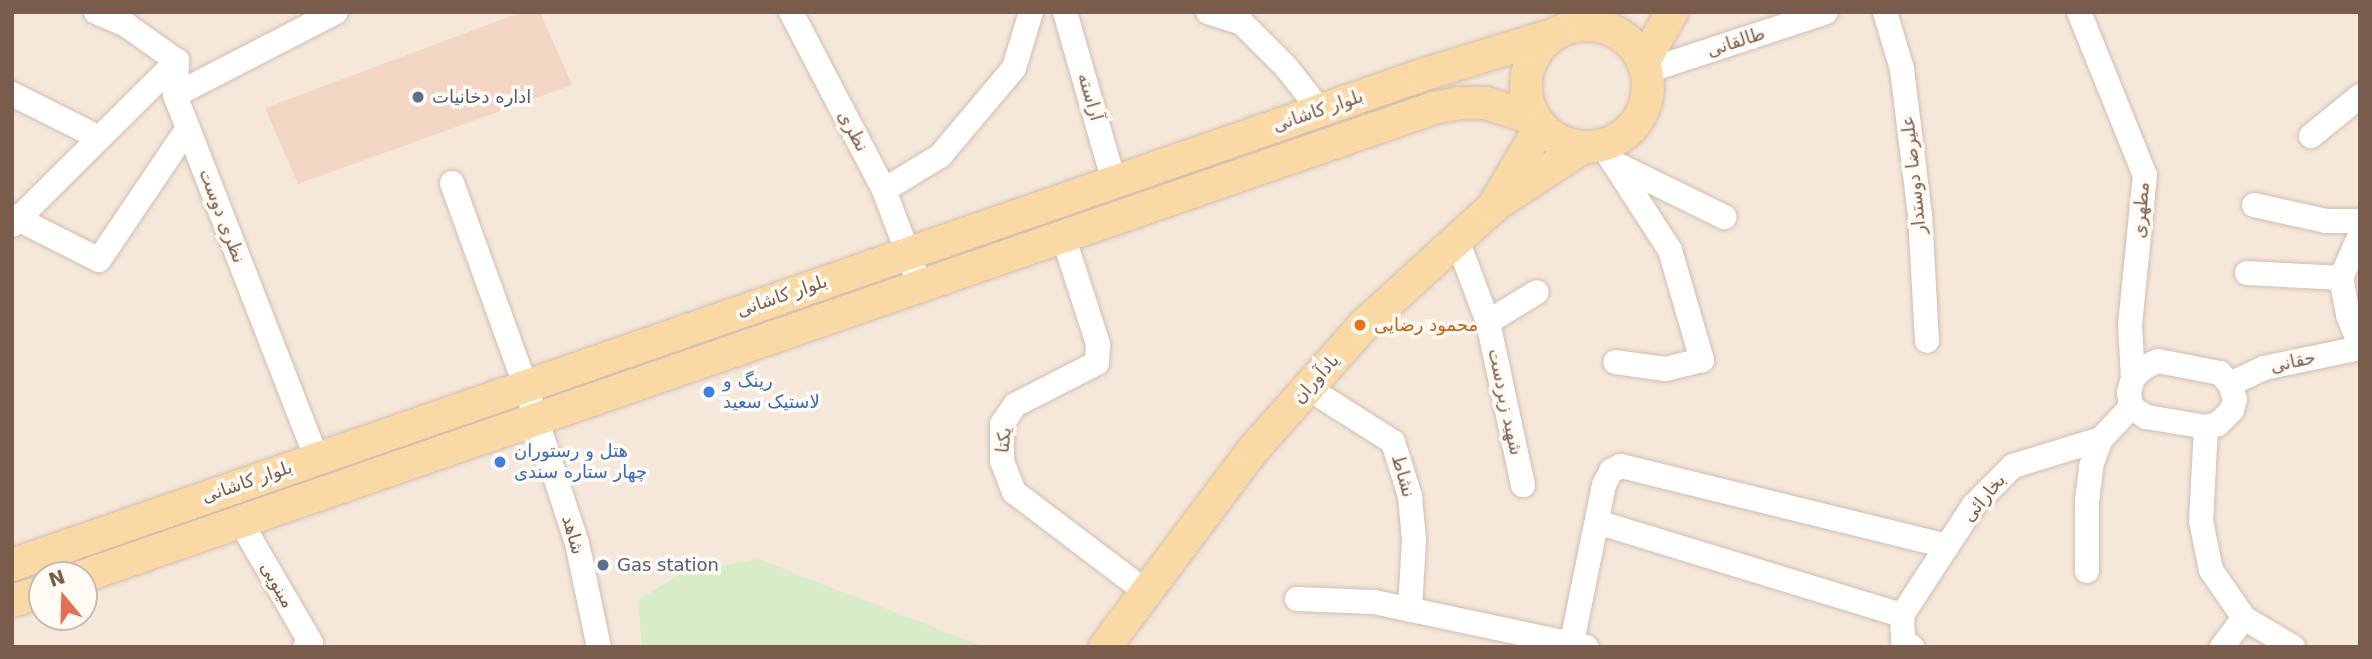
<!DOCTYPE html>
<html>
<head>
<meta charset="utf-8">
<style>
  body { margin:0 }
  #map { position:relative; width:2372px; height:659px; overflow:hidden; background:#fdf6ec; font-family:"DejaVu Sans",Cairo,sans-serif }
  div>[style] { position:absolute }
  .residential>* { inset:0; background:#f5e8da }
  .green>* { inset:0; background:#d8ecc9 }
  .building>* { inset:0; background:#f3d5c3 }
  .roads { filter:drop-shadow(0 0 2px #d1beb0) drop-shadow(0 0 2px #d1beb0) }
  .minor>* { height:24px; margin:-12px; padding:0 12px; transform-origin:12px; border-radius:12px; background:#fff }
  .major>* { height:32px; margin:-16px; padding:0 16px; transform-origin:16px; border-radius:16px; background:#fbd9a5 }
  .major>.ring { margin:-16px; padding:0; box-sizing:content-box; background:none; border:32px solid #fbd9a5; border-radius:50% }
  .dots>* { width:19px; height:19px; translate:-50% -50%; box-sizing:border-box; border:4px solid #fffaf3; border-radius:50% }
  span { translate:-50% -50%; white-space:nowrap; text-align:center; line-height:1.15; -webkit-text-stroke:7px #fffaf3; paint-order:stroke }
  .street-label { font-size:18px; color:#7a5c4d }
  .service-label { font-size:18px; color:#4e5e75 }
  .left { translate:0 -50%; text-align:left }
  .food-label { font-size:18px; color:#c56008 }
  .shop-label { font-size:18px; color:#366cbe }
  .frame { position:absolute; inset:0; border:14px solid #7a5c4d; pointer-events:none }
  .north { position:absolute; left:28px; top:561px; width:70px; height:70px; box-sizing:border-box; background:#fffaf3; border:2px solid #cabbb1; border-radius:50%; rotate:341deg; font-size:19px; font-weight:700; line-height:28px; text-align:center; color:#7a5c4d }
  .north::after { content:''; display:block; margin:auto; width:24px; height:32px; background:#e76f51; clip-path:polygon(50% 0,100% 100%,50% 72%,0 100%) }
</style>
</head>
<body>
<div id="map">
  <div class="residential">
    <div style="clip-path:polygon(evenodd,12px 12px,2360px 12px,2360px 647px,12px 647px,12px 12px,42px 575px,84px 575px,84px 617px,42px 617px,42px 575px)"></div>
  </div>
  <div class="green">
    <div style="clip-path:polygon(758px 559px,985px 647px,642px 647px,638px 600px,682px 573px)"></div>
  </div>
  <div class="building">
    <div style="clip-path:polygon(522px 12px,540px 12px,572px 85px,298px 184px,265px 108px)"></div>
  </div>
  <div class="roads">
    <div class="minor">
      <div style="left:96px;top:12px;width:33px;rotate:23deg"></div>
      <div style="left:126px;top:25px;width:62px;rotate:35.2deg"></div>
      <div style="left:177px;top:61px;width:34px;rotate:93deg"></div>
      <div style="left:175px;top:95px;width:388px;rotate:68.7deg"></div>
      <div style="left:791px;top:12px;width:201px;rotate:62.4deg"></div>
      <div style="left:884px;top:190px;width:103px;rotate:69.4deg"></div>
      <div style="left:1065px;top:12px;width:177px;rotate:73.9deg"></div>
      <div style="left:1208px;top:12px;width:36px;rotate:18deg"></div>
      <div style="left:1242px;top:23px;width:62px;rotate:45deg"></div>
      <div style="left:1286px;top:67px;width:55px;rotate:51.7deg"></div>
      <div style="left:1885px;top:12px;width:59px;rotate:73.4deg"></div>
      <div style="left:1902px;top:69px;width:147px;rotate:83deg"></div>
      <div style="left:1920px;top:215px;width:126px;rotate:86.8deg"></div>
      <div style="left:2079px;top:12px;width:176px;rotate:68deg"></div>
      <div style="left:2145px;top:175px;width:151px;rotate:95.7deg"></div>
      <div style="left:2130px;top:325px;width:53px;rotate:86.8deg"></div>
      <div style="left:1647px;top:71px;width:188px;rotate:-18.2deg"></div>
      <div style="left:12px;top:94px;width:98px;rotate:26.6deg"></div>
      <div style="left:175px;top:95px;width:181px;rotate:-27.3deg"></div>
      <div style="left:2311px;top:136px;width:63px;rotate:-39.2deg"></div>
      <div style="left:1602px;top:145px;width:125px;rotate:57.1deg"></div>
      <div style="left:1670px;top:250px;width:115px;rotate:73.8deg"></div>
      <div style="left:1702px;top:360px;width:37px;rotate:166deg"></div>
      <div style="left:1666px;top:369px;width:51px;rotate:-172.2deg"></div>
      <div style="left:1614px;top:163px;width:123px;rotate:26.1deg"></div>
      <div style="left:452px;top:183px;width:215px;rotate:70.1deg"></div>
      <div style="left:525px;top:385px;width:166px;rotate:71.8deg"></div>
      <div style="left:577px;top:543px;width:106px;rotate:78.1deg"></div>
      <div style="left:884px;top:190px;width:66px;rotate:-31.3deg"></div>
      <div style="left:940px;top:156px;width:115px;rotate:-49.9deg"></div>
      <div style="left:1014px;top:68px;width:59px;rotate:-73.1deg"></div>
      <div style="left:2254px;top:205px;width:74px;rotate:12.5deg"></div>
      <div style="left:2326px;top:221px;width:34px"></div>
      <div style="left:12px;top:216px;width:97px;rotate:26.8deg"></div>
      <div style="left:99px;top:260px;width:159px;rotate:-56deg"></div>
      <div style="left:12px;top:225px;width:233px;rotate:-44.8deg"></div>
      <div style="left:2360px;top:235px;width:47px;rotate:113.8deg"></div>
      <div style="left:2341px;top:278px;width:38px;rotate:79deg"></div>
      <div style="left:2348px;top:315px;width:32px;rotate:68deg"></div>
      <div style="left:1063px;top:236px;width:114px;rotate:72deg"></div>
      <div style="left:1098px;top:344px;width:19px;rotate:93deg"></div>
      <div style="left:1097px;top:363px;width:92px;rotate:152.9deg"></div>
      <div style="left:1015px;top:405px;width:23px;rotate:124deg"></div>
      <div style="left:1002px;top:424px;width:37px;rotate:90deg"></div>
      <div style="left:1002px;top:461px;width:33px;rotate:69deg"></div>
      <div style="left:1014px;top:492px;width:166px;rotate:37.1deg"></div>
      <div style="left:1457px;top:240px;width:88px;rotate:69.3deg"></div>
      <div style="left:1488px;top:322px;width:167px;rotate:77.9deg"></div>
      <div style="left:2247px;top:273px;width:94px;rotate:3deg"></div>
      <div style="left:1488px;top:322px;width:57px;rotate:-31.5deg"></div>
      <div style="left:2158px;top:361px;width:63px;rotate:11deg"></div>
      <div style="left:2220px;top:373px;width:15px;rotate:48deg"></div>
      <div style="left:2230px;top:384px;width:16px;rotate:72deg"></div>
      <div style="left:2235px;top:399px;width:11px;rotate:105deg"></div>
      <div style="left:2232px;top:410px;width:20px;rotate:135deg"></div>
      <div style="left:2218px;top:424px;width:12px;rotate:166deg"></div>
      <div style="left:2206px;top:427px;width:61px;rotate:-170.5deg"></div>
      <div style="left:2146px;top:417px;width:18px;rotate:-146deg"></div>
      <div style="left:2131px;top:407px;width:14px;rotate:-98deg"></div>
      <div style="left:2129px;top:393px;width:16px;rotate:-75deg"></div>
      <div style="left:2133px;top:378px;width:16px;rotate:-43deg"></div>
      <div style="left:2145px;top:367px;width:14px;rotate:-25deg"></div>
      <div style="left:2230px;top:384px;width:38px;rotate:-25deg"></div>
      <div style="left:2264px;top:368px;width:98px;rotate:-11.8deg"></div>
      <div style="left:1308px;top:388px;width:101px;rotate:32.4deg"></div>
      <div style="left:1393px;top:442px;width:57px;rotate:72.5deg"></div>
      <div style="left:1410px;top:496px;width:44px;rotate:84.8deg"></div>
      <div style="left:1414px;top:540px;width:70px;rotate:93.3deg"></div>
      <div style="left:2206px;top:427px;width:94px;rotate:93deg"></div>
      <div style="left:2201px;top:521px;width:50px;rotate:78.5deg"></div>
      <div style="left:2211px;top:570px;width:58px;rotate:55.5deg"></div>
      <div style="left:2244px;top:618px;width:57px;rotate:30.6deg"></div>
      <div style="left:240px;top:521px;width:141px;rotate:59.8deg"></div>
      <div style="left:311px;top:643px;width:7px;rotate:146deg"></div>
      <div style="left:1597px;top:522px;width:319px;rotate:17deg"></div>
      <div style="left:2087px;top:571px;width:70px;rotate:-90deg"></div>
      <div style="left:2087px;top:501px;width:35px;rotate:-83deg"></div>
      <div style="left:2091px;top:466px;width:29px;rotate:-70deg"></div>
      <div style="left:1297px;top:599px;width:77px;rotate:2.2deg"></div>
      <div style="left:1374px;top:602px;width:217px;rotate:12deg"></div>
      <div style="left:1571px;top:647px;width:165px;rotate:-78.5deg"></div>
      <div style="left:1604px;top:485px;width:16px;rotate:-63deg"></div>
      <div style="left:1611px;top:471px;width:11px;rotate:-27deg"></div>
      <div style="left:1621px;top:466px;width:336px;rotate:13.8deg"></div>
      <div style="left:1912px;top:647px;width:11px;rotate:-142deg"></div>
      <div style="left:1903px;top:640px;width:25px;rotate:-92deg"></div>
      <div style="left:1902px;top:615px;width:131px;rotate:-56.8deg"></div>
      <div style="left:1974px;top:505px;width:55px;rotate:-45deg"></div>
      <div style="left:2013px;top:466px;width:92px;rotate:-17.1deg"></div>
      <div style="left:2101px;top:439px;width:44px;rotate:-46.8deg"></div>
      <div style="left:2222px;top:647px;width:36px;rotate:-53deg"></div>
    </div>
    <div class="major">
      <div class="ring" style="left:1526px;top:25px;width:90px;height:90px"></div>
      <div style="left:1643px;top:63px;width:59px;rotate:-60.4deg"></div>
      <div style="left:1500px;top:202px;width:100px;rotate:-33.5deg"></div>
      <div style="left:12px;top:565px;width:1493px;rotate:-19.16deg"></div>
      <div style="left:1422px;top:75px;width:139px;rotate:-17.1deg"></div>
      <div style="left:84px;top:576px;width:1429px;rotate:-19.12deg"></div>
      <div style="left:1434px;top:108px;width:26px;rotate:-11deg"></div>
      <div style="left:1460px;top:103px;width:26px"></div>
      <div style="left:1486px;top:103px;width:52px;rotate:18.1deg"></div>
      <div style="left:12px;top:601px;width:32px;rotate:-18deg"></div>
      <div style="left:1105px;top:647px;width:246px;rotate:-53.1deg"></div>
      <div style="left:1253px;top:450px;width:169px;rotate:-48.4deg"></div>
      <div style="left:1365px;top:324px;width:173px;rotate:-42.4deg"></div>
      <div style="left:1493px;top:207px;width:94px;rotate:-59.3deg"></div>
    </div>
  </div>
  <div class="dots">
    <div style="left:418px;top:97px;background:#5c6f8a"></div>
    <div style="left:1360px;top:325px;background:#e8710a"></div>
    <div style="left:709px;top:392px;background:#3f7fe0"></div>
    <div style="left:500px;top:462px;background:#3f7fe0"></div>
    <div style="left:603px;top:565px;background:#5c6f8a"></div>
  </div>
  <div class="street-label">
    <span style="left:1736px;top:42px;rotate:-18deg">طالقانی</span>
    <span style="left:1090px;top:97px;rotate:74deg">آراسته</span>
    <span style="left:1318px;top:111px;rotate:-19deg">بلوار کاشانی</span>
    <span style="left:853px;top:131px;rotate:62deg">نظری</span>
    <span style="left:1914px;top:175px;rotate:-96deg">علیرضا دوستدار</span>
    <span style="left:2141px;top:210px;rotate:-85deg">مطهری</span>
    <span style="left:222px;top:216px;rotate:69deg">نظری دوست</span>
    <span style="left:782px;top:296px;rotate:-19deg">بلوار کاشانی</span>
    <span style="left:2293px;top:362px;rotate:-12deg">حقانی</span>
    <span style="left:1316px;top:379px;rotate:-48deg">یادآوران</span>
    <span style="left:1505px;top:402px;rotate:78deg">شهید زبردست</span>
    <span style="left:1004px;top:440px;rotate:-84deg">یکتا</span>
    <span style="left:1403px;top:476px;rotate:74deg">نشاط</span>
    <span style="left:247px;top:482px;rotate:-19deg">بلوار کاشانی</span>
    <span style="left:1984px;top:498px;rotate:-50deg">بخارائی</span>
    <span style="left:573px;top:535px;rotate:74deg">شاهد</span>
    <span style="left:277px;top:585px;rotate:60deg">مینویی</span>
  </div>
  <div class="service-label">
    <span class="left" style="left:432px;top:97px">اداره دخانیات</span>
    <span class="left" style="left:617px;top:565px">Gas station</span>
  </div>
  <div class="food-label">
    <span class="left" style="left:1374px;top:325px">محمود رضایی</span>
  </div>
  <div class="shop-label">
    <span class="left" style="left:723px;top:392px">رینگ و<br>لاستیک سعید</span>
    <span class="left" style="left:514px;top:462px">هتل و رستوران<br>چهار ستاره سندی</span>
  </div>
  <div class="frame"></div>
  <div class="north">N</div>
</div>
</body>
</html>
